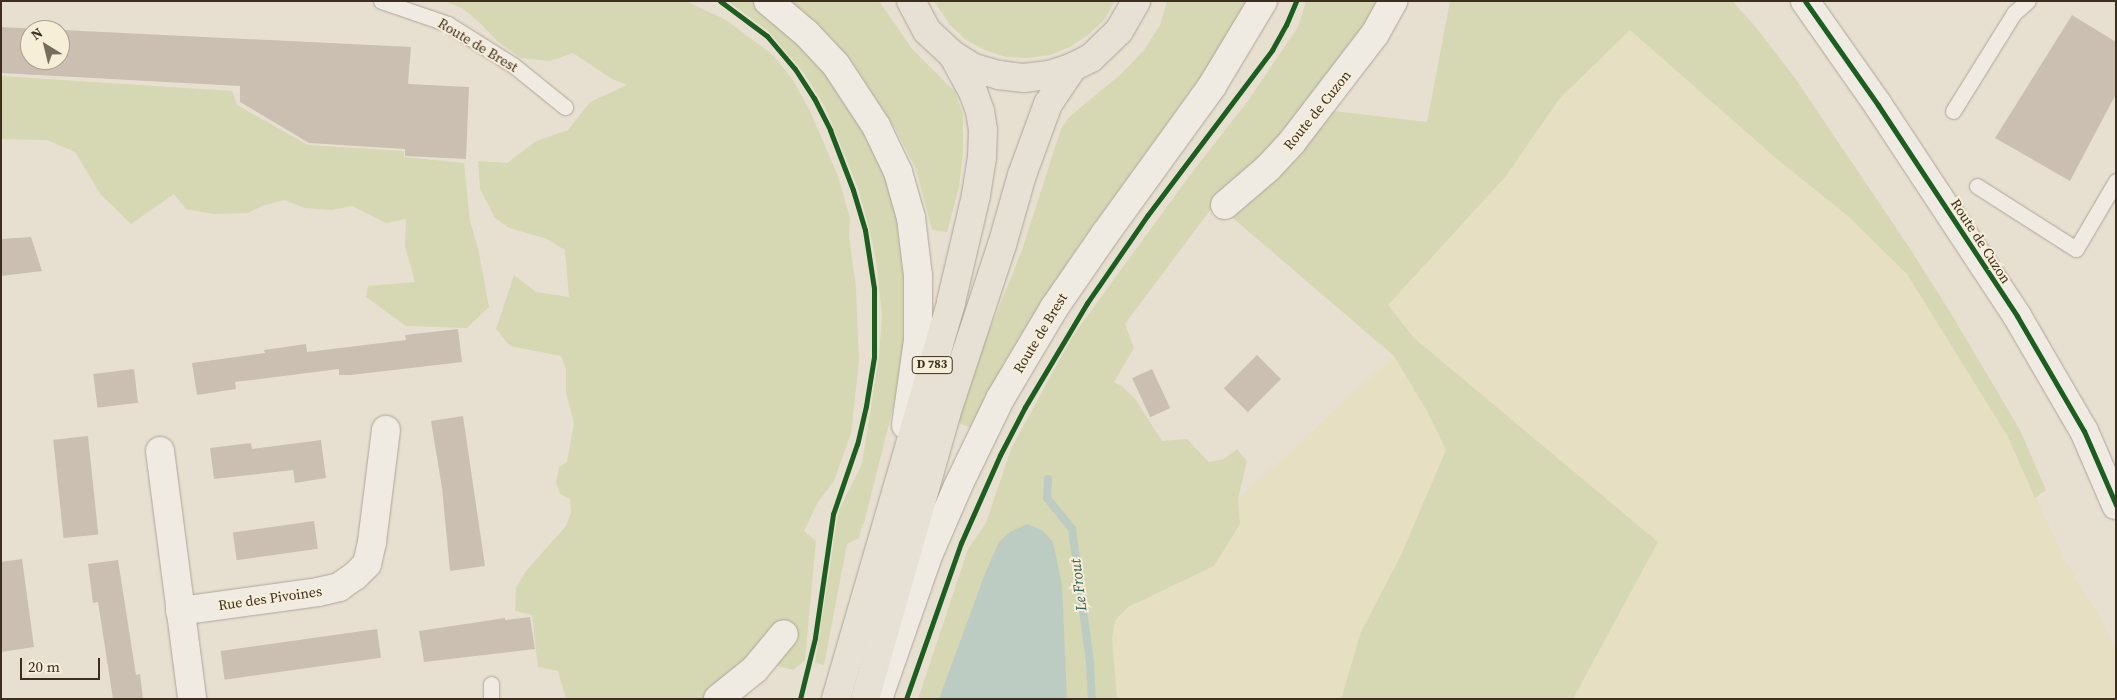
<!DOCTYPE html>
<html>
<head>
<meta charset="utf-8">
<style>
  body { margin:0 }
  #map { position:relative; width:2117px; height:700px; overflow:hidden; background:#e7e0d1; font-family:"Source Serif 4",serif }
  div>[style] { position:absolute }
  .farmland>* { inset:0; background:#e6dfc2 }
  .green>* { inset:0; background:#d6d7b3 }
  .water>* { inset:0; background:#bcccc2 }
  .stream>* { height:8px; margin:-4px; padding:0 4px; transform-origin:4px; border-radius:4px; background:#bcccc2 }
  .building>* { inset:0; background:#cbbfb2; transform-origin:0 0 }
  .roads { filter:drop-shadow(0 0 1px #ada599) drop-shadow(0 0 1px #ada599) }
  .service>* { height:15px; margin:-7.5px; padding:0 7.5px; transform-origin:7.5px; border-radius:7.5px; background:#efebe3 }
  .minor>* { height:28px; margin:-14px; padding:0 14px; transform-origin:14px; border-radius:14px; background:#efebe3 }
  .secondary>* { height:28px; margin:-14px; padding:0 14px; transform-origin:14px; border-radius:14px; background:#efebe3 }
  .primary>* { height:28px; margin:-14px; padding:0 14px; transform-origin:14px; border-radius:14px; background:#e6e1d4 }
  .cycleway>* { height:5px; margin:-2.5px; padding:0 2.5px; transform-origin:2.5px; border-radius:2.5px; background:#1b5e20 }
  span { translate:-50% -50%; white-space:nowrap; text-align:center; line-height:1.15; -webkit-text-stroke:4px #f7eed8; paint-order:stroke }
  .shield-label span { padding:1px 4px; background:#f7eed8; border:1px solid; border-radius:4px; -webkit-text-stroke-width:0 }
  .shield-label { font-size:12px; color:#3d2e20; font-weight:700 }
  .street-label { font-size:14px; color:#3d2e20 }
  .water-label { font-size:15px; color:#2f5d5a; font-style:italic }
  .frame { position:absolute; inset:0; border:2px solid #3d2e20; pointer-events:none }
  .north { position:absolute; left:20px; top:20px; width:50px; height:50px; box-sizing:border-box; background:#f7eed8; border:1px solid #ada18e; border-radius:50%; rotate:324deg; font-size:14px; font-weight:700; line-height:20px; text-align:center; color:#3d2e20 }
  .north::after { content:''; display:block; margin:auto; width:18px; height:22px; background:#786c5e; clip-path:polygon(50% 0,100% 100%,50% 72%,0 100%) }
  .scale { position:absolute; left:20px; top:658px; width:80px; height:22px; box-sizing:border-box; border:2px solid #3d2e20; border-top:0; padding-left:6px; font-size:15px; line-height:18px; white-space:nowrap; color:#3d2e20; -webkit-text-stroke:4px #f7eed8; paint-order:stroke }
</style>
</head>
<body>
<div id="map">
  <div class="farmland">
    <div style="clip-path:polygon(1630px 30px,1777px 159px,1849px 217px,1907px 274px,2008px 437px,2066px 562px,2097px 612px,2116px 650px,2116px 699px,1573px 699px,1658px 542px,1414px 338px,1387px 305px,1506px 176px,1560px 98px)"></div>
    <div style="clip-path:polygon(1394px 356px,1427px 411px,1446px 450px,1401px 555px,1361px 632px,1341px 699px,1117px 699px,1112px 638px,1115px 621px,1128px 607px,1214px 566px,1240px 524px,1238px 499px)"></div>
  </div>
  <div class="green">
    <div style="clip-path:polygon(444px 1px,686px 1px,726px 20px,773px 55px,793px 80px,810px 111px,838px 176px,850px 218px,849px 236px,856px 288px,859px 361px,851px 433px,834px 481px,818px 502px,804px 531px,816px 541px,805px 660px,793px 670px,774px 665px,707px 699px,566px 699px,558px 671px,538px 667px,532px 615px,515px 611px,516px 588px,526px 571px,566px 526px,571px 512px,570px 499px,560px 494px,556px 482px,559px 467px,567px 462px,574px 423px,566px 393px,566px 369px,561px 356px,510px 346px,496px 329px,514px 275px,536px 292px,569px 297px,565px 250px,547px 239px,509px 228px,495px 218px,480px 189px,478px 161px,507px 163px,536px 141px,568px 130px,590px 102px,627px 85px,612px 79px,573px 53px,550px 61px,521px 58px,497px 41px,480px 23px,462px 8px)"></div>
    <div style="clip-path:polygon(728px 1px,752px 1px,767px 11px,814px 52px,884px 158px,909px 251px,903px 368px,864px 523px,862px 525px,859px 538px,847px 544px,824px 665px,815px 663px,837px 520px,839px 510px,862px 464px,879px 357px,882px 316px,877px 267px,872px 240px,858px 188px,825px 107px,804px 73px,768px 31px)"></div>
    <div style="clip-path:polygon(787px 1px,879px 1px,913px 50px,955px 92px,963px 114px,963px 153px,959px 187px,947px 232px,932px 230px,916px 169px,896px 130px,850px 59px,818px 25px)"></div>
    <div style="clip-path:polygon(934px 1px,1115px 1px,1104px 20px,1088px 35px,1070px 47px,1050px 55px,1028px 58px,1006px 57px,985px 50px,966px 40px,950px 25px)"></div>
    <div style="clip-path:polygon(1167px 1px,1249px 1px,1230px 36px,1079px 245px,1037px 309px,1002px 366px,974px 429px,953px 421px,1022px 250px,1061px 129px,1069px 117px,1121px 74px,1144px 50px,1160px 25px)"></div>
    <div style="clip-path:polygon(1306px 1px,1381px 1px,1379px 8px,1264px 156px,1223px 193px,1125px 324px,1134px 348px,1114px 382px,1123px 387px,1136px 400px,1162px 441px,1187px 439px,1209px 462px,1224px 459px,1237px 449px,1247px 461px,1238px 499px,1240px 524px,1214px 566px,1128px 607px,1115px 621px,1112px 638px,1117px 699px,918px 699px,968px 549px,986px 523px,1011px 449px,1072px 337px,1190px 175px,1247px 102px,1298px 27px)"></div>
    <div style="clip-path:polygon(1450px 1px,1732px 1px,1754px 25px,1795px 78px,1909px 247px,1952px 315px,2020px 430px,2046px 490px,2035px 498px,2008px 437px,1907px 274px,1849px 217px,1777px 159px,1630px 30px,1560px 98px,1506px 176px,1388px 305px,1414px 338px,1658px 542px,1573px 699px,1341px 699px,1361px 632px,1401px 555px,1446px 450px,1427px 411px,1394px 356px,1227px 213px,1325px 110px,1427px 122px)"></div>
    <div style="clip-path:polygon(1px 76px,232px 91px,237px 105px,308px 145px,404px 151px,404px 157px,464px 163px,470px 221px,478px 248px,489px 307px,467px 328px,406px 326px,366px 297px,368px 286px,415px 282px,405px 246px,406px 219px,386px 223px,352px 206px,332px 210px,305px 208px,284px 200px,262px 206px,248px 213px,213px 214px,186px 209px,174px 194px,131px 224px,101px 195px,75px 152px,47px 140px,1px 139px)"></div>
  </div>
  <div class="water">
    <div style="clip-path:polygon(1027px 524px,1042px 530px,1053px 542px,1062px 585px,1067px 699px,939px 699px,986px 571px,999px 542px,1010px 532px)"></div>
  </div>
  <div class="stream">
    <div style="left:1048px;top:479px;width:19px;rotate:93deg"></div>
    <div style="left:1047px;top:498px;width:40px;rotate:51deg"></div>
    <div style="left:1072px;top:529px;width:135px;rotate:82.3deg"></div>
    <div style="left:1090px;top:663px;width:36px;rotate:87deg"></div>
  </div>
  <div class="building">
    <div style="clip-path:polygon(2072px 15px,2116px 42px,2116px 94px,2070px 181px,1995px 138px)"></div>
    <div style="clip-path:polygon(evenodd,1px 27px,411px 47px,408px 84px,469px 87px,466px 159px,405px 156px,405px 149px,309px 143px,240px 102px,240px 86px,1px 73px,1px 27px,30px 30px,60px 30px,60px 60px,30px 60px,30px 30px)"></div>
    <div style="clip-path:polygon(31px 237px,42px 271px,1px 276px,1px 239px)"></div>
    <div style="clip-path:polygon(458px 329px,462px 362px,351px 375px,339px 375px,339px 369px,235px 382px,236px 389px,197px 395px,192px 363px,265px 353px,264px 350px,306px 344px,307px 352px,406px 340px,405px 335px)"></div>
    <div style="left:1257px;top:355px;width:34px;height:47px;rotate:45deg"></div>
    <div style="left:134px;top:369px;width:34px;height:41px;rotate:83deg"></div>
    <div style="left:1152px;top:369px;width:43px;height:22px;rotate:65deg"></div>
    <div style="clip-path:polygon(463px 416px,485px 566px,450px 571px,442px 488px,431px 421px)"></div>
    <div style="left:88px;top:436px;width:99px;height:35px;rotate:84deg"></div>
    <div style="clip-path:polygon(321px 440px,326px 478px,295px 483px,293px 470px,214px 479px,210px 448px,251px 443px,252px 449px)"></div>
    <div style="left:314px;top:521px;width:28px;height:82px;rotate:82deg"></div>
    <div style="clip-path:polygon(22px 559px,34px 647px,1px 652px,1px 562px)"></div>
    <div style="clip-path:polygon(118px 560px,136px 675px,140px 674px,143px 699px,113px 699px,98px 602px,93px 603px,88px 564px)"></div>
    <div style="clip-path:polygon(530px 617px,535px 649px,424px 662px,419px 631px,505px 618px,505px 620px)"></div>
    <div style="left:377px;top:629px;width:29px;height:158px;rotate:82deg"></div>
  </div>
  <div class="roads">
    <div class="service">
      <div style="left:381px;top:1px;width:71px;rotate:18.9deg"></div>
      <div style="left:448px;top:24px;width:77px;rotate:32.2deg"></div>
      <div style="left:513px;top:65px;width:67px;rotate:38.9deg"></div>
      <div style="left:1953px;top:111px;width:115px;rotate:-58.1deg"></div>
      <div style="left:2014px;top:13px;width:18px;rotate:-41deg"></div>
      <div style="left:1977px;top:186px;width:117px;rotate:32.5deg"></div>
      <div style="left:2076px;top:249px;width:79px;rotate:-59.5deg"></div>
      <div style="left:491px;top:684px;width:15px;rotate:90deg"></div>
    </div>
    <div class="minor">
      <div style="left:1805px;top:1px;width:127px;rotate:54.9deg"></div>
      <div style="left:1878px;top:105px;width:253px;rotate:56.6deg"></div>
      <div style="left:2017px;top:316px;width:133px;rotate:59.8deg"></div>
      <div style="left:2084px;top:431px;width:81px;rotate:66.6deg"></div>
      <div style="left:1225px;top:205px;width:57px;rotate:-40.7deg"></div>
      <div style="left:1268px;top:168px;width:35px;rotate:-47deg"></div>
      <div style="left:1292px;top:142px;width:136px;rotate:-52.5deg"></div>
      <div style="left:1375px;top:34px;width:38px;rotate:-61deg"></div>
      <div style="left:160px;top:451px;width:250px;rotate:82.6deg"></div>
      <div style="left:180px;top:611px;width:139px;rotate:-7.8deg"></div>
      <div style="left:318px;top:592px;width:22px;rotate:-13deg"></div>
      <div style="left:339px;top:587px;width:19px;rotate:-35deg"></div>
      <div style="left:355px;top:576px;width:17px;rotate:-45deg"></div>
      <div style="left:367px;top:564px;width:23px;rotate:-77deg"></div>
      <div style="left:372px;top:542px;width:113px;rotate:-82.9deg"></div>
      <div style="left:718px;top:699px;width:48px;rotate:-39deg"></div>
      <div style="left:755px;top:669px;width:45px;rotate:-50.4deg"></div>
    </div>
    <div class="secondary">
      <div style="left:768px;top:1px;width:51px;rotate:40.2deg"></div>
      <div style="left:807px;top:34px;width:42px;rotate:46.9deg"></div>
      <div style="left:836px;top:65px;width:73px;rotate:56.7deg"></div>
      <div style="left:876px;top:126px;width:51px;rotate:64.4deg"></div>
      <div style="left:898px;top:172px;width:48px;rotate:74.2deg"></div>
      <div style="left:911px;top:218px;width:58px;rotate:83.1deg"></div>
      <div style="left:918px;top:276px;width:64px;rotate:90deg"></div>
      <div style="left:918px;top:340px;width:86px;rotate:98deg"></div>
      <div style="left:878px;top:699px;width:149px;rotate:-70.8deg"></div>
      <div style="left:927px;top:558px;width:78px;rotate:-66.7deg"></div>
      <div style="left:958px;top:486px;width:97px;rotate:-64.2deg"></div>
      <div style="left:1000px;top:399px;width:106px;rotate:-59.3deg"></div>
      <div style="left:1054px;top:308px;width:90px;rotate:-55.4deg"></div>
      <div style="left:1105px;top:234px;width:183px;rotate:-54.1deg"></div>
      <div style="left:1212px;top:86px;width:99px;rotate:-59deg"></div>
    </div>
    <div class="primary">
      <div style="left:911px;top:1px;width:34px;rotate:62deg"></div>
      <div style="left:927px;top:31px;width:35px;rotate:43deg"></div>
      <div style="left:953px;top:55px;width:25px;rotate:32deg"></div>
      <div style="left:974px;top:68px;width:26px;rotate:16deg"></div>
      <div style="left:999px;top:75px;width:25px;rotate:7deg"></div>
      <div style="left:1024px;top:78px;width:25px;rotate:-7deg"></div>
      <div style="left:1049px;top:75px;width:25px;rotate:-18deg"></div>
      <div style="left:1073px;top:67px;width:20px;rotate:-27deg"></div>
      <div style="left:1091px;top:58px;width:39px;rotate:-44deg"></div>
      <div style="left:1119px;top:31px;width:34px;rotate:-60deg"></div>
      <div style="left:836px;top:699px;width:413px;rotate:-73.8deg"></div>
      <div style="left:951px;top:302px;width:110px;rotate:-76.8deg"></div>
      <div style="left:976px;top:195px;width:37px;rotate:-81deg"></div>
      <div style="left:982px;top:158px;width:28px;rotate:-88deg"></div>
      <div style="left:983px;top:130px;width:19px;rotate:-99deg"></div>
      <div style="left:980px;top:111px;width:20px;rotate:-110deg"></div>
      <div style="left:973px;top:92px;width:42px;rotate:-118.4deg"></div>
      <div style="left:865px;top:699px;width:296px;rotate:-74.1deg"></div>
      <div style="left:946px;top:414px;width:178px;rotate:-71.7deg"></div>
      <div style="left:1002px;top:245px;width:73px;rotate:-74.1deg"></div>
      <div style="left:1022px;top:175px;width:76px;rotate:-69.9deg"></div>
      <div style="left:1048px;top:104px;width:45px;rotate:-56deg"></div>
    </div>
  </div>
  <div class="cycleway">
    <div style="left:720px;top:1px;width:59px;rotate:36.7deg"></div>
    <div style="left:767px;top:36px;width:43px;rotate:49.7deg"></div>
    <div style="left:795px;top:69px;width:35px;rotate:57deg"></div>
    <div style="left:814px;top:98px;width:36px;rotate:63deg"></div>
    <div style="left:830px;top:130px;width:64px;rotate:69deg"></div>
    <div style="left:853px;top:190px;width:42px;rotate:73.3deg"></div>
    <div style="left:865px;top:230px;width:59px;rotate:81.2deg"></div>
    <div style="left:874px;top:288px;width:69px;rotate:90deg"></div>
    <div style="left:874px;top:357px;width:50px;rotate:99.3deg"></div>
    <div style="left:866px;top:406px;width:39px;rotate:103deg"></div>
    <div style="left:857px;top:444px;width:74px;rotate:108.9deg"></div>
    <div style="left:833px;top:514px;width:125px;rotate:98.3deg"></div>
    <div style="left:815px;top:638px;width:63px;rotate:103.8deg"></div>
    <div style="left:1805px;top:1px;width:127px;rotate:54.9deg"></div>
    <div style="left:1878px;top:105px;width:253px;rotate:56.6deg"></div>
    <div style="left:2017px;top:316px;width:133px;rotate:59.8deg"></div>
    <div style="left:2084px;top:431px;width:81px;rotate:66.6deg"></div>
    <div style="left:906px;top:699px;width:165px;rotate:-70.6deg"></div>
    <div style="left:961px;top:543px;width:96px;rotate:-66.1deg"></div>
    <div style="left:1000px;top:455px;width:54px;rotate:-62.5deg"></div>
    <div style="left:1025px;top:407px;width:121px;rotate:-59.2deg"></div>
    <div style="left:1087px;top:303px;width:106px;rotate:-55.4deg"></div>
    <div style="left:1147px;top:216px;width:208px;rotate:-53deg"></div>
    <div style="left:1272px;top:50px;width:29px;rotate:-61deg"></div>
    <div style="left:1286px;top:25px;width:26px;rotate:-67deg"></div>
  </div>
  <div class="shield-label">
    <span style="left:932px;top:365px">D 783</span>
  </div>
  <div class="street-label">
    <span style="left:478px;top:45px;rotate:31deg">Route de Brest</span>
    <span style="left:1317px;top:110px;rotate:-51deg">Route de Cuzon</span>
    <span style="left:1981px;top:241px;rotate:57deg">Route de Cuzon</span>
    <span style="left:1040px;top:333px;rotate:-59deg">Route de Brest</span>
    <span style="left:270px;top:598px;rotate:-8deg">Rue des Pivoines</span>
  </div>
  <div class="water-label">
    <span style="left:1078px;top:585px;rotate:-97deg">Le Frout</span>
  </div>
  <div class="frame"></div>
  <div class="north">N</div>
  <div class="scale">20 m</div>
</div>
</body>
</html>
